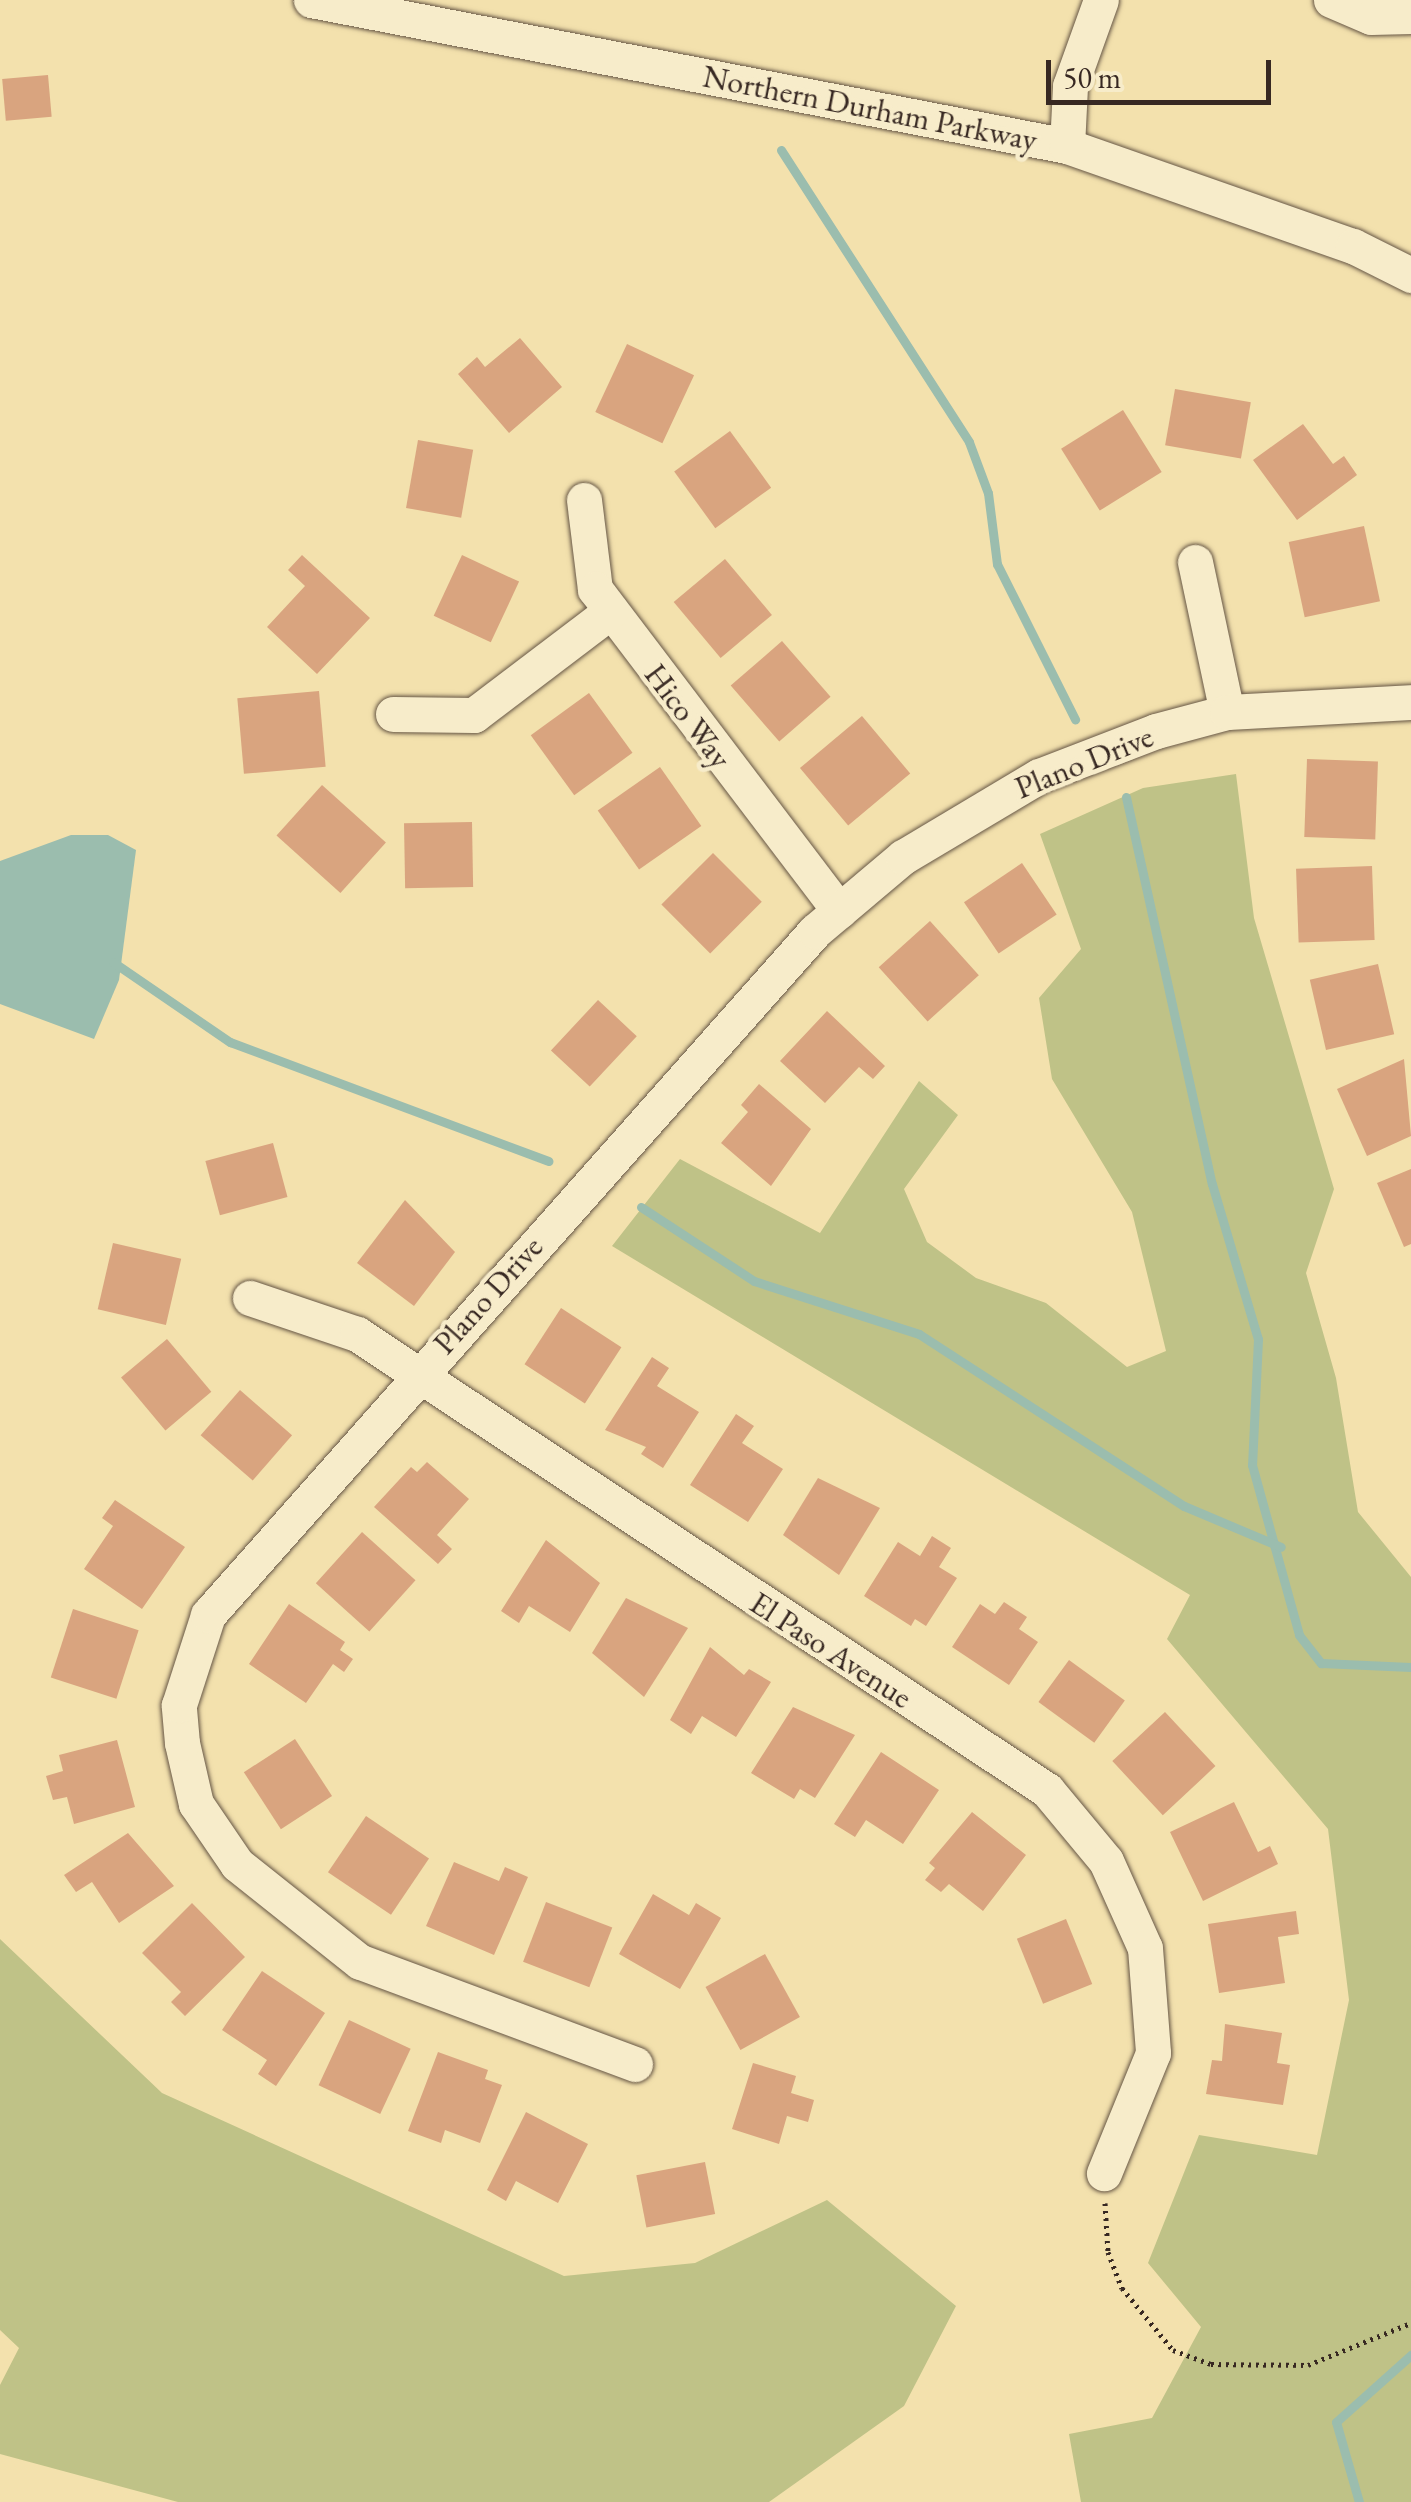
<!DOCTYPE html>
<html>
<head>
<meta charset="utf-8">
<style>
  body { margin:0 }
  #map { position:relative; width:1411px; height:2502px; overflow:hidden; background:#f3e1ad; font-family:"EB Garamond",serif }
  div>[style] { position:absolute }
  .green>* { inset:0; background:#bfc287 }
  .water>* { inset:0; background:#9bbdae }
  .stream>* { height:9px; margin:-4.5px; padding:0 4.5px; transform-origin:4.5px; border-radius:4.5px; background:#9bbdae }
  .building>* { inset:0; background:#d9a47f; transform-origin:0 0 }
  .path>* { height:5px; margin-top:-2.5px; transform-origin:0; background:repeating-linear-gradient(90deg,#372822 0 2.5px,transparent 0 7.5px) }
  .roads { filter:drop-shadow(0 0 2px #665645) drop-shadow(0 0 2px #665645) }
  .minor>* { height:35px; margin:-17.5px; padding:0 17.5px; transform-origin:17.5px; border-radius:17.5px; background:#f7ecca }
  span { translate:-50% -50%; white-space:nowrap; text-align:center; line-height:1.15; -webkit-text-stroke:9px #f7ecca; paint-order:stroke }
  .street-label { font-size:32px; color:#372822 }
  .scale { position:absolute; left:1046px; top:60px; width:225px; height:45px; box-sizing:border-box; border:5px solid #372822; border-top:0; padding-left:12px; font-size:30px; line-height:35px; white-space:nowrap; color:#372822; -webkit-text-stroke:8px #f7ecca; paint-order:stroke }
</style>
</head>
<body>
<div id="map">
  <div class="green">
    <div style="clip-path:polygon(1236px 774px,1254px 918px,1334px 1189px,1306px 1273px,1336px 1378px,1358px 1512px,1411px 1577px,1411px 2502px,1081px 2502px,1069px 2434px,1152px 2418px,1201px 2327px,1148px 2263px,1199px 2135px,1317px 2155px,1349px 2000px,1328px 1829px,1167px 1639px,1190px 1595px,612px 1246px,680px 1159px,820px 1233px,919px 1081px,958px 1115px,904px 1189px,927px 1242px,976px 1278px,1046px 1303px,1127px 1367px,1166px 1351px,1132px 1212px,1052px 1079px,1039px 998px,1081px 949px,1040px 834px,1143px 788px)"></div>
    <div style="clip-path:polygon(0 1939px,162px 2093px,564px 2276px,695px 2263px,827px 2200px,956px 2306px,904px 2406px,769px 2502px,178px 2502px,0 2454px,0 2385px,19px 2348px,0 2330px)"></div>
  </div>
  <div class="water">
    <div style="clip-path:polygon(71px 835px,108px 835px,136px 850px,119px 980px,94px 1039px,0 1004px,0 861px)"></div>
  </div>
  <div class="stream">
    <div style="left:781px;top:150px;width:347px;rotate:57.2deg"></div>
    <div style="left:969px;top:442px;width:54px;rotate:69.6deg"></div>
    <div style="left:988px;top:493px;width:72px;rotate:82.8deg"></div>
    <div style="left:997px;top:564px;width:174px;rotate:63.3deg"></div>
    <div style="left:1126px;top:797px;width:396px;rotate:77.5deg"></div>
    <div style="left:1212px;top:1184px;width:162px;rotate:73.5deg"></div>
    <div style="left:1258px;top:1339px;width:126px;rotate:92.7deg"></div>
    <div style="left:1252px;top:1465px;width:176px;rotate:74.5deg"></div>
    <div style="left:1299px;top:1635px;width:36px;rotate:52deg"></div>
    <div style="left:1321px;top:1663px;width:90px;rotate:2.5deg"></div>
    <div style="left:113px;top:962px;width:142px;rotate:34.4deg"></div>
    <div style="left:230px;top:1042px;width:340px;rotate:20.5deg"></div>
    <div style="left:641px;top:1207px;width:135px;rotate:33.2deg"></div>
    <div style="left:754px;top:1281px;width:173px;rotate:17.8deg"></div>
    <div style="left:919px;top:1334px;width:316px;rotate:33deg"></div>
    <div style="left:1184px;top:1506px;width:105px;rotate:22.9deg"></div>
    <div style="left:1359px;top:2502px;width:83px;rotate:-106deg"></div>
    <div style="left:1336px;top:2422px;width:101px;rotate:-41.8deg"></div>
  </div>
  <div class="building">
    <div style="left:48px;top:75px;width:42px;height:46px;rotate:85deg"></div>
    <div style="clip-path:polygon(520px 338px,562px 387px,509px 433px,458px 374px,477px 357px,485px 367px)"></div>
    <div style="left:627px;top:344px;width:74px;height:75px;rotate:25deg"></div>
    <div style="left:1175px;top:389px;width:77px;height:57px;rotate:10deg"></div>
    <div style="left:1123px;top:410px;width:73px;height:73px;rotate:58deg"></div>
    <div style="clip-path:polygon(1303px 424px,1333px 464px,1344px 456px,1357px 475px,1297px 520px,1253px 460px)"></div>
    <div style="left:730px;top:431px;width:70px;height:69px;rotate:54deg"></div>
    <div style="left:418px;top:440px;width:56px;height:69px;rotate:10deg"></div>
    <div style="left:1364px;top:526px;width:77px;height:77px;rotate:78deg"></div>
    <div style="clip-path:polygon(302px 555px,370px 618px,317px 674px,267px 627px,305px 586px,288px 570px)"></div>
    <div style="left:462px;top:555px;width:63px;height:67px;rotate:25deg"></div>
    <div style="left:725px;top:559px;width:73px;height:67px;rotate:50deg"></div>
    <div style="left:782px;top:641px;width:74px;height:68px;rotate:49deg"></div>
    <div style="left:319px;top:691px;width:76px;height:82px;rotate:85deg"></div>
    <div style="left:589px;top:693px;width:74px;height:72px;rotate:54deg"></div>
    <div style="left:862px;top:716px;width:75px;height:81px;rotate:50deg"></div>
    <div style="left:1307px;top:759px;width:71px;height:78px;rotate:2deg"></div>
    <div style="left:660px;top:767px;width:72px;height:76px;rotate:55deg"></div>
    <div style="left:322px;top:785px;width:86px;height:68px;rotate:42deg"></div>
    <div style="left:472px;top:822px;width:65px;height:68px;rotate:89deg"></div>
    <div style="left:713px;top:853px;width:69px;height:73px;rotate:45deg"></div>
    <div style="left:1022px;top:863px;width:62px;height:70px;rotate:56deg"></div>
    <div style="left:1372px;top:866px;width:74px;height:76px;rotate:88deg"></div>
    <div style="left:930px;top:921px;width:73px;height:69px;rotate:48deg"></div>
    <div style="left:1378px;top:964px;width:72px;height:70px;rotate:77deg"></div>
    <div style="left:598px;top:1000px;width:53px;height:69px;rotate:43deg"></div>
    <div style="clip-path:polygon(827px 1011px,885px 1066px,873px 1079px,859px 1067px,825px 1103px,780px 1061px)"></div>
    <div style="clip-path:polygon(1404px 1059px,1411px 1136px,1367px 1156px,1337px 1089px)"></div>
    <div style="clip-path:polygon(759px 1084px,811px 1129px,771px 1186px,721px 1143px,748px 1112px,741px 1105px)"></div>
    <div style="left:273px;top:1143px;width:56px;height:70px;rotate:75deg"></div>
    <div style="clip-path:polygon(1411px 1169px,1411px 1244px,1404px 1247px,1377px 1183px)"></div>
    <div style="clip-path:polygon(405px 1200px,455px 1252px,414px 1306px,357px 1263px)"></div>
    <div style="left:113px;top:1243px;width:70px;height:68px;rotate:13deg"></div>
    <div style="left:561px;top:1308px;width:72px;height:67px;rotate:33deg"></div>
    <div style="left:167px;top:1339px;width:69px;height:60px;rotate:50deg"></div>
    <div style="clip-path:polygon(652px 1357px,669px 1368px,657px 1386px,699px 1412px,663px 1468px,641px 1454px,646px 1447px,605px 1430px)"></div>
    <div style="left:240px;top:1390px;width:69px;height:60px;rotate:41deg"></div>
    <div style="clip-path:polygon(736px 1414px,754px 1426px,742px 1443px,783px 1469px,748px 1522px,690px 1485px)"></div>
    <div style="clip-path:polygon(427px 1462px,469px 1499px,437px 1535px,452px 1549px,438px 1564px,374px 1507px,411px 1467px,417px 1472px)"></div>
    <div style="clip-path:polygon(818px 1478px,880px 1508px,839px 1575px,783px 1535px)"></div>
    <div style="clip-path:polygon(115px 1500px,185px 1547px,142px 1609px,84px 1569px,113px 1526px,102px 1518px)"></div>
    <div style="left:362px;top:1532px;width:72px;height:69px;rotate:42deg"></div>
    <div style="clip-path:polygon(932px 1536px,951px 1548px,939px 1567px,957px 1578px,926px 1626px,915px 1619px,911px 1626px,864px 1596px,898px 1542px,920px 1556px)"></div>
    <div style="clip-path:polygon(546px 1540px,600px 1583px,570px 1632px,529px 1606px,519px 1623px,501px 1611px)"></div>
    <div style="clip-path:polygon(626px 1598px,688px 1628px,644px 1697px,592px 1653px)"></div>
    <div style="clip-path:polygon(1004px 1602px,1027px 1617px,1019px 1629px,1038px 1642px,1009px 1685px,952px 1647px,980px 1604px,995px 1614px)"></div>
    <div style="clip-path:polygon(289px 1604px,345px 1642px,340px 1650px,353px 1659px,344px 1672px,333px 1664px,306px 1703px,249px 1664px)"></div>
    <div style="left:73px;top:1609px;width:69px;height:72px;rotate:18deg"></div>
    <div style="clip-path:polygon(710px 1647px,744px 1675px,749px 1669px,771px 1682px,736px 1737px,702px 1716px,691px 1734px,670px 1720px)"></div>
    <div style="left:1069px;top:1660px;width:69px;height:52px;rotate:36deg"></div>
    <div style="clip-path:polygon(793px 1707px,855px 1735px,815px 1798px,800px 1789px,794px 1799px,751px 1773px)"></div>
    <div style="left:1165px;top:1712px;width:74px;height:72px;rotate:47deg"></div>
    <div style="left:295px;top:1739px;width:68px;height:61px;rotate:57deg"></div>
    <div style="clip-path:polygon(117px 1740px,135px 1807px,74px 1824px,67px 1797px,53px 1800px,46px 1776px,63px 1771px,59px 1755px)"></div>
    <div style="clip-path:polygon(881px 1752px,939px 1790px,903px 1844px,866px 1820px,855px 1837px,834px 1824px)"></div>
    <div style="clip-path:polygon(1234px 1802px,1258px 1852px,1270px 1846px,1278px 1864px,1203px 1901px,1170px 1832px)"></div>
    <div style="clip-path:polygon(972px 1812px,1026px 1855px,983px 1911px,949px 1884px,941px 1892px,925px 1880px,935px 1868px,929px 1863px)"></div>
    <div style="left:366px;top:1816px;width:76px;height:68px;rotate:34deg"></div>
    <div style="clip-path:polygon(128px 1833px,174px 1886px,119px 1923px,92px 1882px,76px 1892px,64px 1875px)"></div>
    <div style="clip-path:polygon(454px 1862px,499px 1881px,505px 1867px,528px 1877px,494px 1955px,426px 1926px)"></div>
    <div style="clip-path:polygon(653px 1894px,689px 1915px,696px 1903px,721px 1918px,680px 1989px,619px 1954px)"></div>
    <div style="left:546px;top:1902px;width:71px;height:64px;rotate:21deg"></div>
    <div style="clip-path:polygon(192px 1903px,245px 1957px,185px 2016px,171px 2002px,181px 1992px,142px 1953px)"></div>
    <div style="clip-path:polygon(1296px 1911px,1299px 1934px,1278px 1937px,1285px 1983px,1219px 1993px,1208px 1924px)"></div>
    <div style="left:1066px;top:1919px;width:70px;height:53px;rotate:68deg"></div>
    <div style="left:765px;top:1954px;width:72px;height:68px;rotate:61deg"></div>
    <div style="clip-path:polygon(262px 1971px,325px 2013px,276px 2086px,258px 2074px,267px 2060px,222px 2030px)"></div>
    <div style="left:349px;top:2020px;width:68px;height:72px;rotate:25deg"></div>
    <div style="clip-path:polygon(1225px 2024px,1282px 2033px,1277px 2063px,1290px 2065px,1283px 2105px,1206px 2094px,1212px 2060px,1222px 2061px)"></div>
    <div style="clip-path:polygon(438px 2052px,488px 2070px,485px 2079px,502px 2085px,480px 2143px,445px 2130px,441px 2143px,408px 2131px)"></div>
    <div style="clip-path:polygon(753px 2063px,796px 2076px,791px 2093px,814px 2100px,808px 2122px,787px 2116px,779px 2144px,732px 2129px)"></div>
    <div style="clip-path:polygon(526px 2112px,588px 2144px,558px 2203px,516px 2181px,506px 2201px,487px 2190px)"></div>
    <div style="left:705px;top:2162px;width:53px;height:70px;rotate:79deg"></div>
  </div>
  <div class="path">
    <div style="left:1105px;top:2203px;width:49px;rotate:86.5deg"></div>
    <div style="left:1108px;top:2252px;width:39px;rotate:69deg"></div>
    <div style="left:1122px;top:2288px;width:80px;rotate:50.6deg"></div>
    <div style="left:1173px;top:2350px;width:40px;rotate:20.2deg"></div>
    <div style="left:1211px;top:2364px;width:97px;rotate:0.6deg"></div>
    <div style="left:1308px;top:2365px;width:111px;rotate:-22.2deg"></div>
  </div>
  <div class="roads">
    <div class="minor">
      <div style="left:311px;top:0;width:770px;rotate:10.93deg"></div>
      <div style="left:1067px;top:146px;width:303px;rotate:19.3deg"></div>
      <div style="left:1353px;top:246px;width:65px;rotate:26.6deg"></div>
      <div style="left:1331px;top:0;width:43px;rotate:23deg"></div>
      <div style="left:1371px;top:17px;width:40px;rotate:-1.4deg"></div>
      <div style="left:1067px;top:146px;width:60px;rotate:-87.1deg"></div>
      <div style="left:1070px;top:86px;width:91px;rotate:-70.2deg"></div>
      <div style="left:584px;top:500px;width:90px;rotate:83deg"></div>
      <div style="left:595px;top:589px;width:404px;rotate:52.8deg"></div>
      <div style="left:1195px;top:562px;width:153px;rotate:78deg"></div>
      <div style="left:393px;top:714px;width:81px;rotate:0.7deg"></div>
      <div style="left:474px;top:715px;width:172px;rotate:-37.2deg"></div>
      <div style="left:250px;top:1298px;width:113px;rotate:18.6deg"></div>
      <div style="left:357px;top:1334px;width:827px;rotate:33.46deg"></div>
      <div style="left:1047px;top:1790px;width:92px;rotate:50.3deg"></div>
      <div style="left:1106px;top:1861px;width:95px;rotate:65.9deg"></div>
      <div style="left:1145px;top:1948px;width:105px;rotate:85.6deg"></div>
      <div style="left:1153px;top:2053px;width:130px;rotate:112.2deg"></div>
      <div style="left:635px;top:2064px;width:293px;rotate:-159.6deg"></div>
      <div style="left:360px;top:1962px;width:157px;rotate:-141.5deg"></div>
      <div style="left:237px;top:1864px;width:73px;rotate:-124.3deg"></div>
      <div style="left:196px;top:1804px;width:63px;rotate:-102.9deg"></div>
      <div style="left:182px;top:1743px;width:38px;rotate:-95deg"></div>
      <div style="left:179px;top:1705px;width:95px;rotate:-72.1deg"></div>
      <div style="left:208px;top:1615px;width:914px;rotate:-48.41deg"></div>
      <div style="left:815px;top:931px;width:115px;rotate:-40.1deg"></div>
      <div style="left:903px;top:857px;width:158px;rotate:-30.8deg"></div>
      <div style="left:1039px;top:776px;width:125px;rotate:-21deg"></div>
      <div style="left:1156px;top:731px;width:73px;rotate:-15deg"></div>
      <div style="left:1227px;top:712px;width:184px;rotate:-3.1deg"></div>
    </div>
  </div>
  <div class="street-label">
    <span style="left:870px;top:108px;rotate:11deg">Northern Durham Parkway</span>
    <span style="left:688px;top:716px;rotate:53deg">Hico Way</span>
    <span style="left:1084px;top:762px;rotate:-22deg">Plano Drive</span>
    <span style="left:488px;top:1295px;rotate:-48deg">Plano Drive</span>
    <span style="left:831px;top:1650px;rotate:33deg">El Paso Avenue</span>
  </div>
  <div class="scale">50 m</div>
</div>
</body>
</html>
